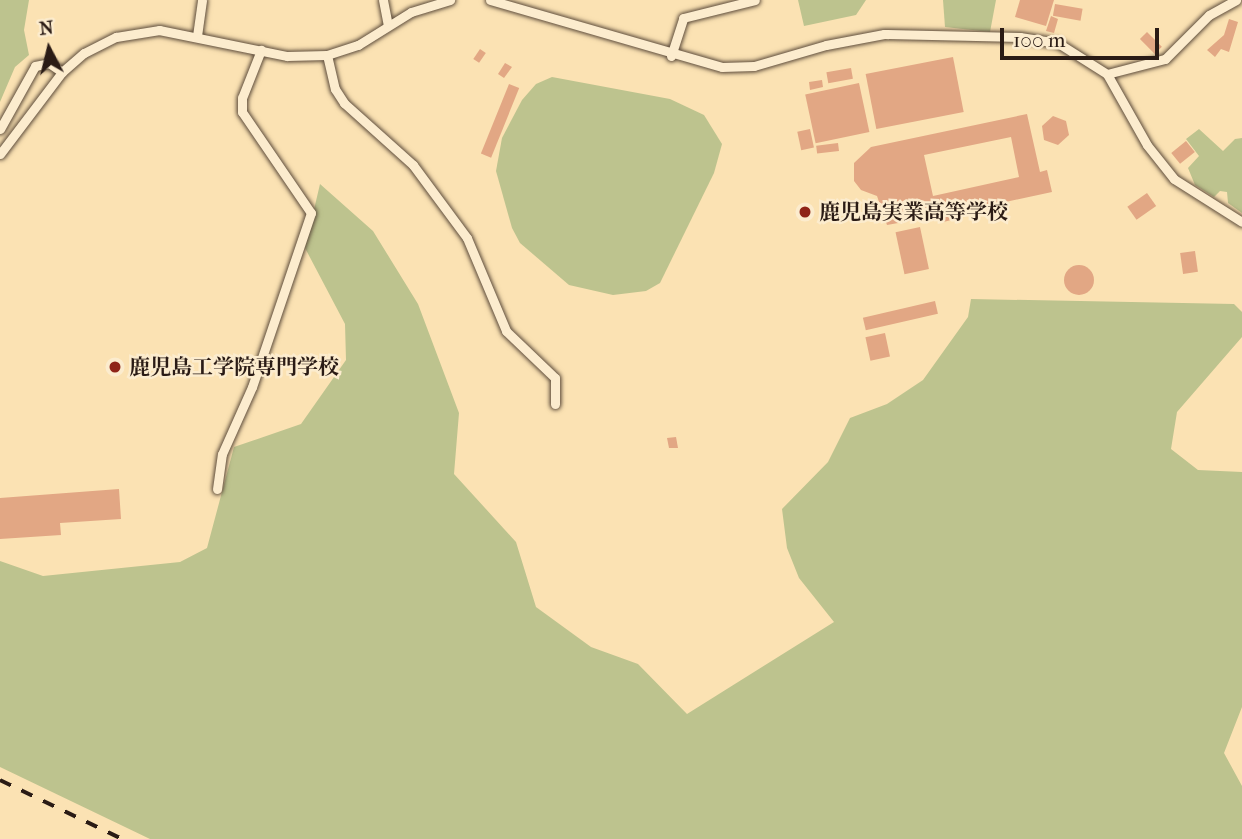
<!DOCTYPE html>
<html>
<head>
<meta charset="utf-8">
<style>
  body { margin:0 }
  #map { position:relative; width:1242px; height:839px; overflow:hidden; background:#fbe2b3; font-family:"IM FELL French Canon","Noto Serif JP",serif }
  div>[style] { position:absolute }
  .green>* { inset:0; background:#bdc38e }
  .building>* { inset:0; background:#e2a784; transform-origin:0 0 }
  .round { border-radius:50% }
  .roads { filter:drop-shadow(0 0 2px #5e4d3c) drop-shadow(0 0 2px #5e4d3c) }
  .street>* { height:9px; margin:-4.5px; padding:0 4.5px; transform-origin:4.5px; border-radius:4.5px; background:#fcecce }
  .rail>* { height:3.5px; margin-top:-1.75px; transform-origin:0; background:repeating-linear-gradient(90deg,#2a1b15 0 12px,transparent 0 24px) }
  .dots>* { width:19px; height:19px; translate:-50% -50%; box-sizing:border-box; border:4px solid #fcecce; border-radius:50% }
  span { translate:-50% -50%; white-space:nowrap; text-align:center; line-height:1.15; -webkit-text-stroke:5px #fcecce; paint-order:stroke }
  .poi-label { font-size:21px; color:#2a1b15; font-weight:700 }
  .left { translate:0 -50%; text-align:left }
  .north { position:absolute; left:14px; top:14px; width:70px; height:70px; -webkit-text-stroke:5px #fcecce; paint-order:stroke; rotate:353deg; font-size:19px; font-weight:700; line-height:28px; text-align:center; color:#2a1b15 }
  .north::after { content:''; display:block; margin:auto; width:24px; height:32px; background:#2a1b15; clip-path:polygon(50% 0,100% 100%,50% 72%,0 100%) }
  .scale { position:absolute; left:1000px; top:28px; width:159px; height:32px; box-sizing:border-box; border:4px solid #2a1b15; border-top:0; padding-left:9px; font-size:21px; line-height:24px; white-space:nowrap; color:#2a1b15; -webkit-text-stroke:5px #fcecce; paint-order:stroke }
</style>
</head>
<body>
<div id="map">
  <div class="green">
    <div style="clip-path:polygon(0 0,29px 0,24px 30px,29px 55px,15px 67px,0 102px)"></div>
    <div style="clip-path:polygon(798px 0,866px 0,856px 15px,804px 26px)"></div>
    <div style="clip-path:polygon(943px 0,996px 0,990px 32px,945px 27px)"></div>
    <div style="clip-path:polygon(552px 77px,670px 99px,704px 115px,722px 144px,714px 173px,660px 283px,646px 291px,613px 295px,569px 285px,520px 243px,512px 228px,496px 171px,502px 138px,522px 100px,536px 84px)"></div>
    <div style="clip-path:polygon(1199px 129px,1223px 151px,1235px 139px,1242px 138px,1242px 213px,1228px 203px,1227px 192px,1220px 191px,1214px 197px,1195px 185px,1188px 168px,1199px 156px,1186px 139px)"></div>
    <div style="clip-path:polygon(320px 184px,373px 231px,418px 304px,459px 413px,454px 474px,516px 542px,536px 607px,591px 647px,638px 664px,687px 714px,834px 622px,799px 578px,787px 548px,782px 509px,828px 462px,850px 418px,887px 404px,923px 380px,968px 317px,971px 299px,1234px 304px,1242px 312px,1242px 337px,1177px 412px,1171px 449px,1198px 470px,1242px 472px,1242px 707px,1224px 753px,1242px 786px,1242px 839px,150px 839px,0 767px,0 561px,43px 576px,180px 562px,207px 548px,234px 447px,301px 424px,346px 360px,345px 324px,305px 248px)"></div>
  </div>
  <div class="building">
    <div style="clip-path:polygon(1020px 0,1054px 0,1046px 26px,1015px 17px)"></div>
    <div style="left:1055px;top:4px;width:28px;height:12px;rotate:10deg"></div>
    <div style="clip-path:polygon(1051px 16px,1058px 19px,1054px 33px,1046px 31px)"></div>
    <div style="clip-path:polygon(1229px 19px,1238px 22px,1229px 52px,1221px 49px,1215px 57px,1207px 50px,1224px 35px)"></div>
    <div style="left:1147px;top:32px;width:21px;height:10px;rotate:45deg"></div>
    <div style="left:480px;top:49px;width:7px;height:12px;rotate:34deg"></div>
    <div style="left:953px;top:57px;width:56px;height:89px;rotate:79deg"></div>
    <div style="clip-path:polygon(505px 63px,512px 67px,504px 78px,498px 74px)"></div>
    <div style="left:851px;top:68px;width:11px;height:25px;rotate:80deg"></div>
    <div style="clip-path:polygon(822px 80px,823px 87px,810px 90px,809px 82px)"></div>
    <div style="left:859px;top:83px;width:50px;height:55px;rotate:78deg"></div>
    <div style="left:509px;top:84px;width:11px;height:75px;rotate:22deg"></div>
    <div style="clip-path:polygon(evenodd,1027px 114px,1040px 172px,1047px 170px,1052px 192px,959px 212px,960px 218px,939px 223px,937px 216px,887px 225px,877px 196px,861px 190px,854px 181px,854px 163px,871px 147px,1027px 114px,1011px 137px,1019px 177px,933px 196px,924px 155px,1011px 137px)"></div>
    <div style="clip-path:polygon(1053px 116px,1066px 121px,1069px 135px,1058px 145px,1044px 140px,1042px 126px)"></div>
    <div style="left:810px;top:129px;width:19px;height:13px;rotate:78deg"></div>
    <div style="left:1186px;top:141px;width:14px;height:19px;rotate:51deg"></div>
    <div style="left:838px;top:143px;width:8px;height:22px;rotate:83deg"></div>
    <div style="left:1147px;top:193px;width:16px;height:24px;rotate:55deg"></div>
    <div style="left:920px;top:227px;width:43px;height:25px;rotate:78deg"></div>
    <div style="left:1195px;top:251px;width:21px;height:15px;rotate:82deg"></div>
    <div class="round" style="left:1064px;top:265px;width:30px;height:30px"></div>
    <div style="left:935px;top:301px;width:13px;height:74px;rotate:77deg"></div>
    <div style="left:885px;top:333px;width:24px;height:20px;rotate:78deg"></div>
    <div style="clip-path:polygon(676px 437px,678px 448px,669px 448px,667px 438px)"></div>
    <div style="clip-path:polygon(119px 489px,121px 519px,60px 523px,61px 535px,0 539px,0 498px)"></div>
  </div>
  <div class="roads">
    <div class="street">
      <div style="left:383px;top:0;width:26px;rotate:79deg"></div>
      <div style="left:490px;top:0;width:241px;rotate:16.1deg"></div>
      <div style="left:722px;top:67px;width:32px;rotate:-2deg"></div>
      <div style="left:754px;top:66px;width:75px;rotate:-16.3deg"></div>
      <div style="left:826px;top:45px;width:59px;rotate:-10.7deg"></div>
      <div style="left:884px;top:34px;width:136px;rotate:1.3deg"></div>
      <div style="left:1020px;top:37px;width:38px;rotate:9deg"></div>
      <div style="left:1058px;top:43px;width:58px;rotate:32.3deg"></div>
      <div style="left:1107px;top:74px;width:81px;rotate:60.6deg"></div>
      <div style="left:1147px;top:145px;width:43px;rotate:51.5deg"></div>
      <div style="left:1174px;top:179px;width:80px;rotate:32.3deg"></div>
      <div style="left:197px;top:36px;width:36px;rotate:-82deg"></div>
      <div style="left:327px;top:55px;width:35px;rotate:77deg"></div>
      <div style="left:335px;top:89px;width:17px;rotate:57deg"></div>
      <div style="left:344px;top:103px;width:93px;rotate:41.9deg"></div>
      <div style="left:413px;top:165px;width:91px;rotate:53.5deg"></div>
      <div style="left:467px;top:238px;width:101px;rotate:67.2deg"></div>
      <div style="left:506px;top:331px;width:68px;rotate:43.8deg"></div>
      <div style="left:555px;top:378px;width:26px;rotate:90deg"></div>
      <div style="left:671px;top:56px;width:40px;rotate:-72deg"></div>
      <div style="left:683px;top:18px;width:74px;rotate:-14deg"></div>
      <div style="left:1107px;top:74px;width:60px;rotate:-14.5deg"></div>
      <div style="left:1165px;top:59px;width:62px;rotate:-45deg"></div>
      <div style="left:1209px;top:15px;width:31px;rotate:-29deg"></div>
      <div style="left:0;top:129px;width:72px;rotate:-60.9deg"></div>
      <div style="left:35px;top:66px;width:14px;rotate:-12deg"></div>
      <div style="left:49px;top:63px;width:16px;rotate:35deg"></div>
      <div style="left:0;top:154px;width:103px;rotate:-52.9deg"></div>
      <div style="left:62px;top:72px;width:29px;rotate:-41deg"></div>
      <div style="left:84px;top:53px;width:36px;rotate:-27deg"></div>
      <div style="left:116px;top:37px;width:44px;rotate:-9.2deg"></div>
      <div style="left:159px;top:30px;width:131px;rotate:11.5deg"></div>
      <div style="left:287px;top:56px;width:40px;rotate:-1.4deg"></div>
      <div style="left:327px;top:55px;width:33px;rotate:-18deg"></div>
      <div style="left:358px;top:45px;width:62px;rotate:-31.9deg"></div>
      <div style="left:411px;top:12px;width:41px;rotate:-17.1deg"></div>
      <div style="left:217px;top:489px;width:35px;rotate:-82deg"></div>
      <div style="left:222px;top:454px;width:73px;rotate:-65.9deg"></div>
      <div style="left:252px;top:387px;width:184px;rotate:-71.3deg"></div>
      <div style="left:311px;top:213px;width:122px;rotate:-124.3deg"></div>
      <div style="left:242px;top:112px;width:14px;rotate:-90deg"></div>
      <div style="left:242px;top:98px;width:52px;rotate:-68.4deg"></div>
    </div>
  </div>
  <div class="rail">
    <div style="left:0;top:780px;width:136px;rotate:25.8deg"></div>
  </div>
  <div class="dots">
    <div style="left:805px;top:212px;background:#8f2418"></div>
    <div style="left:115px;top:367px;background:#8f2418"></div>
  </div>
  <div class="poi-label">
    <span class="left" style="left:819px;top:212px">鹿児島実業高等学校</span>
    <span class="left" style="left:129px;top:367px">鹿児島工学院専門学校</span>
  </div>
  <div class="north">N</div>
  <div class="scale">100 m</div>
</div>
</body>
</html>
